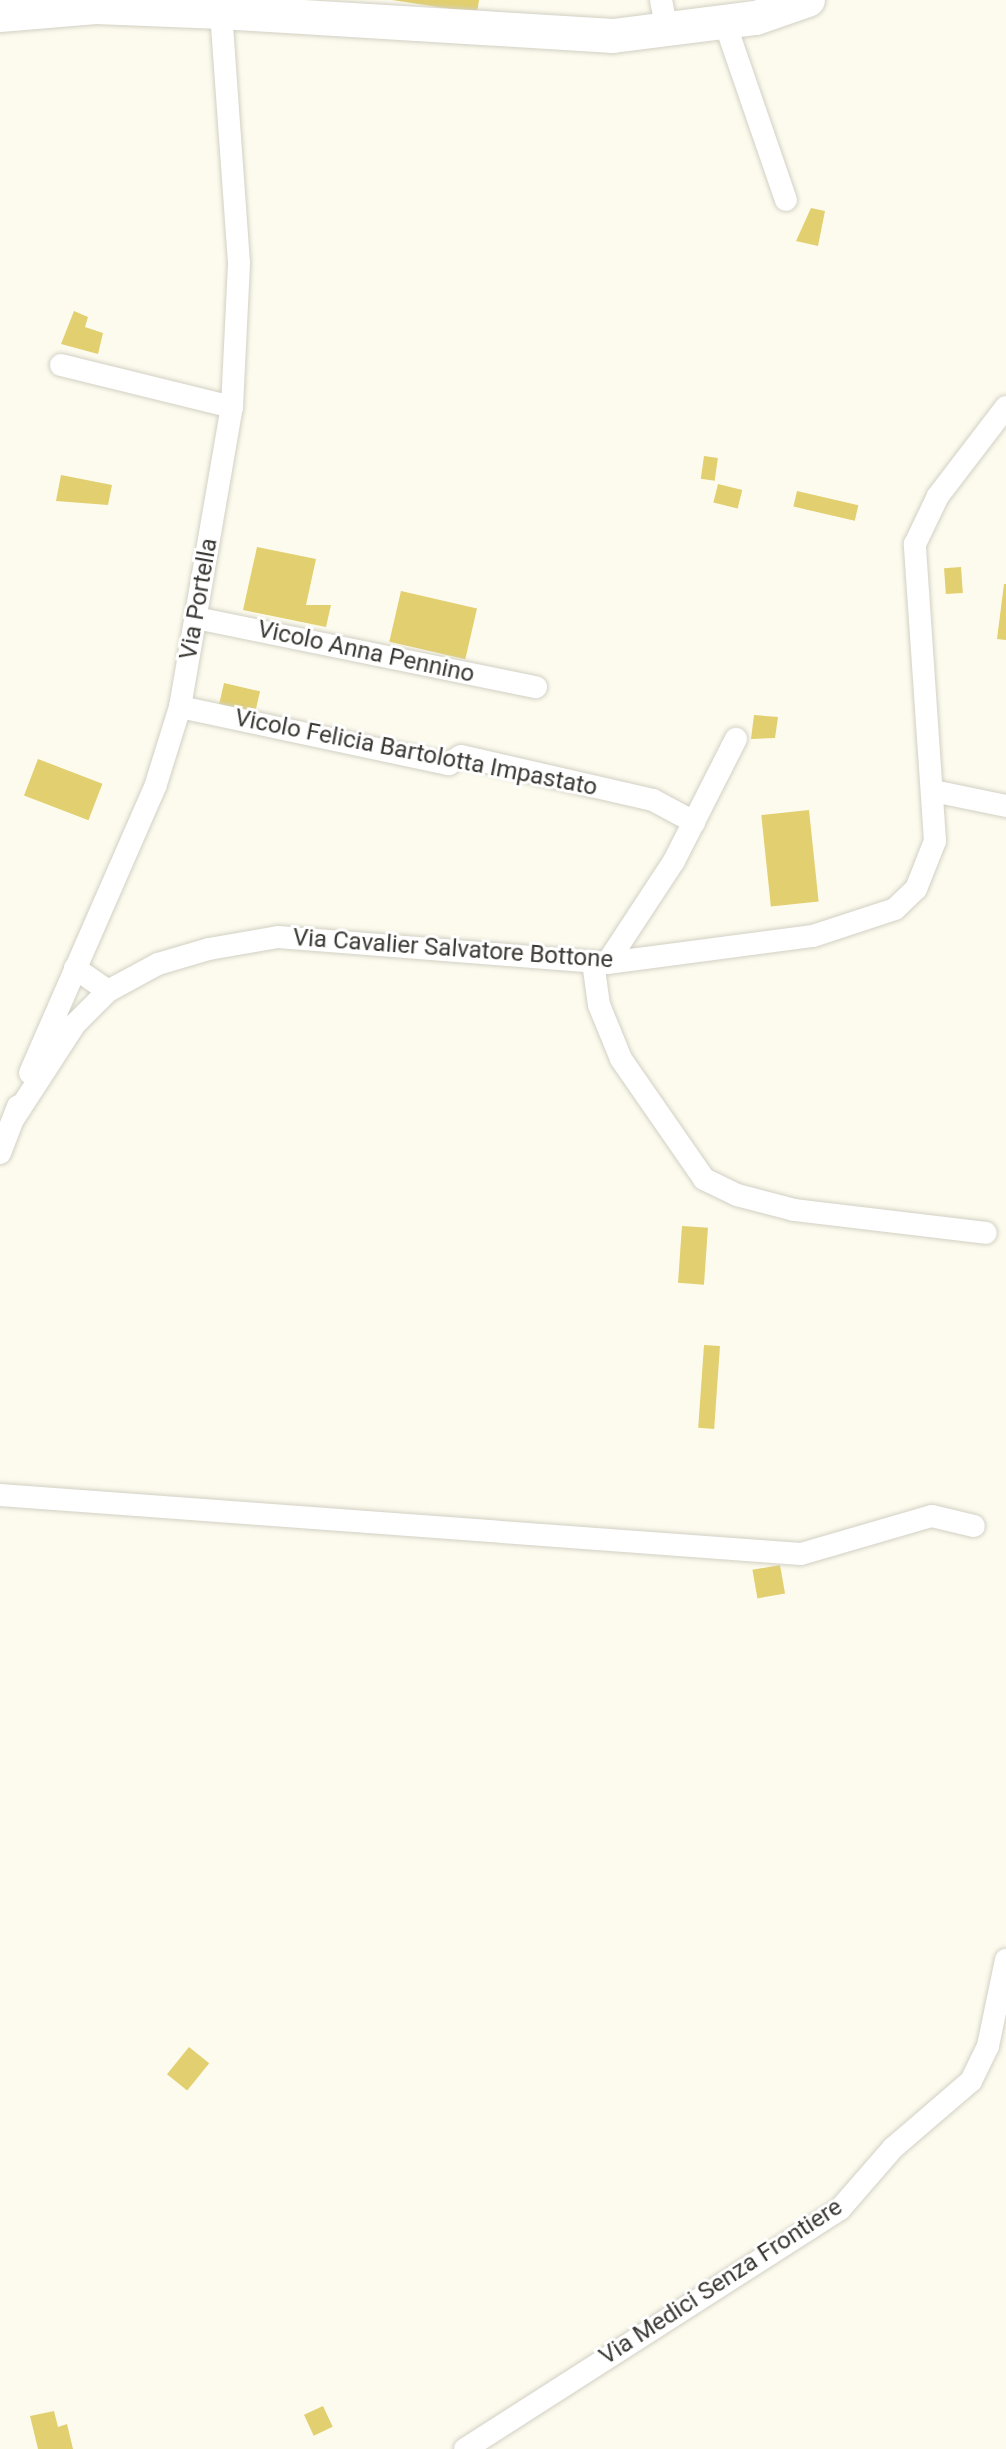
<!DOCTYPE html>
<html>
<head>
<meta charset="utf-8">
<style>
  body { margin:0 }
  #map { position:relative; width:1006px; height:2449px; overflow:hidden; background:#fdfbee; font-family:Roboto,sans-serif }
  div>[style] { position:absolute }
  .building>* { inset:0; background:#e2cf6f; transform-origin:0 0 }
  .roads { filter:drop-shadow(0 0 2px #d2d0c4) drop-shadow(0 0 2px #d2d0c4) }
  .minor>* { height:22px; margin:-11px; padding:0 11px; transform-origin:11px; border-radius:11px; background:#fff }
  .primary>* { height:34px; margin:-17px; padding:0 17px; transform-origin:17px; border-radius:17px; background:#fff }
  span { translate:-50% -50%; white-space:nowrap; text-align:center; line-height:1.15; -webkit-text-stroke:6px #fff; paint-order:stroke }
  .street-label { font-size:24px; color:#3a3934 }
</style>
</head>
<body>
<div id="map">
  <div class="building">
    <div style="clip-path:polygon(392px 0,479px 0,477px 13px)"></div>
    <div style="clip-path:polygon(811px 208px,825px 211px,818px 246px,796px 241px)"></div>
    <div style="clip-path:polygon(74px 311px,88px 317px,85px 327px,103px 333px,98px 354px,61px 344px)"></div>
    <div style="left:704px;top:456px;width:14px;height:23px;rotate:8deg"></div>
    <div style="clip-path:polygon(61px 475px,112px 485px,108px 505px,56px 501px)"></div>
    <div style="left:718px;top:484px;width:25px;height:19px;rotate:14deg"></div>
    <div style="left:797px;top:491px;width:63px;height:16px;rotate:13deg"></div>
    <div style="clip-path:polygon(257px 547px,316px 559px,306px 605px,331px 605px,326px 627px,243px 610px)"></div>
    <div style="left:961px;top:567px;width:26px;height:17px;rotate:86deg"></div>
    <div style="clip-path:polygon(1004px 584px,1006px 584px,1006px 640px,997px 639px)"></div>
    <div style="left:401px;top:591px;width:78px;height:52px;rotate:13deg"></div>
    <div style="left:224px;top:683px;width:37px;height:29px;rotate:13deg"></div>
    <div style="clip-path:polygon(754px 715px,778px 717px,775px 738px,751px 739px)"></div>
    <div style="left:38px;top:759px;width:69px;height:39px;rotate:21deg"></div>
    <div style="left:809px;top:810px;width:92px;height:48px;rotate:84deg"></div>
    <div style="left:682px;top:1226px;width:26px;height:57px;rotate:4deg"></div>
    <div style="left:704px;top:1345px;width:16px;height:83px;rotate:4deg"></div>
    <div style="left:780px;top:1565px;width:29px;height:28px;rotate:80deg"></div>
    <div style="left:189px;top:2047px;width:26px;height:35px;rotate:39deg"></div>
    <div style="left:323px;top:2406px;width:23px;height:21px;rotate:65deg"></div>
    <div style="clip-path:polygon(54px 2411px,58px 2427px,67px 2424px,73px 2449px,38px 2449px,30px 2416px)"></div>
  </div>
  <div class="roads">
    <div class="minor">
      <div style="left:661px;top:0;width:32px;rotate:79deg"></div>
      <div style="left:725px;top:23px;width:187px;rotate:71deg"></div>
      <div style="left:61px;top:365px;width:176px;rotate:13.8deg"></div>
      <div style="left:196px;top:618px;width:347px;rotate:11.5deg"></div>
      <div style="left:180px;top:707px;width:275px;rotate:12deg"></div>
      <div style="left:449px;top:764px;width:14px;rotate:-34deg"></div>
      <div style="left:461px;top:756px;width:197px;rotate:12.9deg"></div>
      <div style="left:653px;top:800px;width:47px;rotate:28.2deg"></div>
      <div style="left:933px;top:791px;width:75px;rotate:11.6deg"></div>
      <div style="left:593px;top:962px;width:43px;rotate:82.1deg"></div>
      <div style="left:599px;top:1005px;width:58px;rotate:67.8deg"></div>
      <div style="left:621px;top:1059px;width:146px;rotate:55.3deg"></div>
      <div style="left:704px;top:1179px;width:37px;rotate:26deg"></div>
      <div style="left:737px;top:1195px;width:59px;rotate:14.7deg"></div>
      <div style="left:794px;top:1210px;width:193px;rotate:6.8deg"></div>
      <div style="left:607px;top:963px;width:122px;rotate:-56.7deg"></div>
      <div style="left:674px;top:861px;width:137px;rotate:-63.1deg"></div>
      <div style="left:75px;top:968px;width:40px;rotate:34.9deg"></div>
      <div style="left:30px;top:1073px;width:315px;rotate:-66.4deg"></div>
      <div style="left:156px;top:784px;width:81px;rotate:-72.7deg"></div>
      <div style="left:180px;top:707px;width:304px;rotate:-80.2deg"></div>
      <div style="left:232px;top:407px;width:144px;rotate:-87.2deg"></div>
      <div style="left:239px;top:263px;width:252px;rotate:-94.1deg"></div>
      <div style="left:14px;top:1118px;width:112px;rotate:-57deg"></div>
      <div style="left:75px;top:1024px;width:47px;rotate:-45deg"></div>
      <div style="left:108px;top:991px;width:57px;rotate:-28.4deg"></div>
      <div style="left:158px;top:964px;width:53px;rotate:-16.4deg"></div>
      <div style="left:209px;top:949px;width:70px;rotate:-9.9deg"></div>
      <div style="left:278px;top:937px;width:330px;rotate:4.5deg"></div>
      <div style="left:607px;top:963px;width:208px;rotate:-7.5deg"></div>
      <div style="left:813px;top:936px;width:86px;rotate:-18.2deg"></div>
      <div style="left:895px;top:909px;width:29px;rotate:-44deg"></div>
      <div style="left:916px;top:889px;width:52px;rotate:-68.4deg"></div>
      <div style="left:935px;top:841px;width:298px;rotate:-93.9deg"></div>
      <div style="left:915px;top:544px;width:53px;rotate:-64.4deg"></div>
      <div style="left:938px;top:496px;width:112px;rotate:-52.6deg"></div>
      <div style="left:0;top:1153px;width:50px;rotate:-69deg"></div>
      <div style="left:0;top:1495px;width:803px;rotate:4.21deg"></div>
      <div style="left:801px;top:1554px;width:136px;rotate:-16.2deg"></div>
      <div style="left:932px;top:1516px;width:43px;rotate:13.4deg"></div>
      <div style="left:465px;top:2449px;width:445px;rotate:-32.6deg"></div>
      <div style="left:840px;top:2209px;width:81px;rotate:-49deg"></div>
      <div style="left:893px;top:2148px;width:103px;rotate:-40.7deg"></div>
      <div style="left:971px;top:2081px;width:39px;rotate:-64deg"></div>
      <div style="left:988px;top:2046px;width:88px;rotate:-78.2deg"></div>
    </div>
    <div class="primary">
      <div style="left:0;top:15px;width:96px;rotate:-4.8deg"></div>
      <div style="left:96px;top:7px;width:125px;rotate:2.3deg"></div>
      <div style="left:221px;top:12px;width:393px;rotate:3.5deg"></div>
      <div style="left:613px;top:36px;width:144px;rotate:-7.2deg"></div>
      <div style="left:756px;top:18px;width:55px;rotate:-19.1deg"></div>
    </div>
  </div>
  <div class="street-label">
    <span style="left:199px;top:599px;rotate:-80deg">Via Portella</span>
    <span style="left:366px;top:652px;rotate:12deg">Vicolo Anna Pennino</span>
    <span style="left:416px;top:753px;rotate:11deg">Vicolo Felicia Bartolotta Impastato</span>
    <span style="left:453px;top:949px;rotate:4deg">Via Cavalier Salvatore Bottone</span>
    <span style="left:721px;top:2282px;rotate:-33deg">Via Medici Senza Frontiere</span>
  </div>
</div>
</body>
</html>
